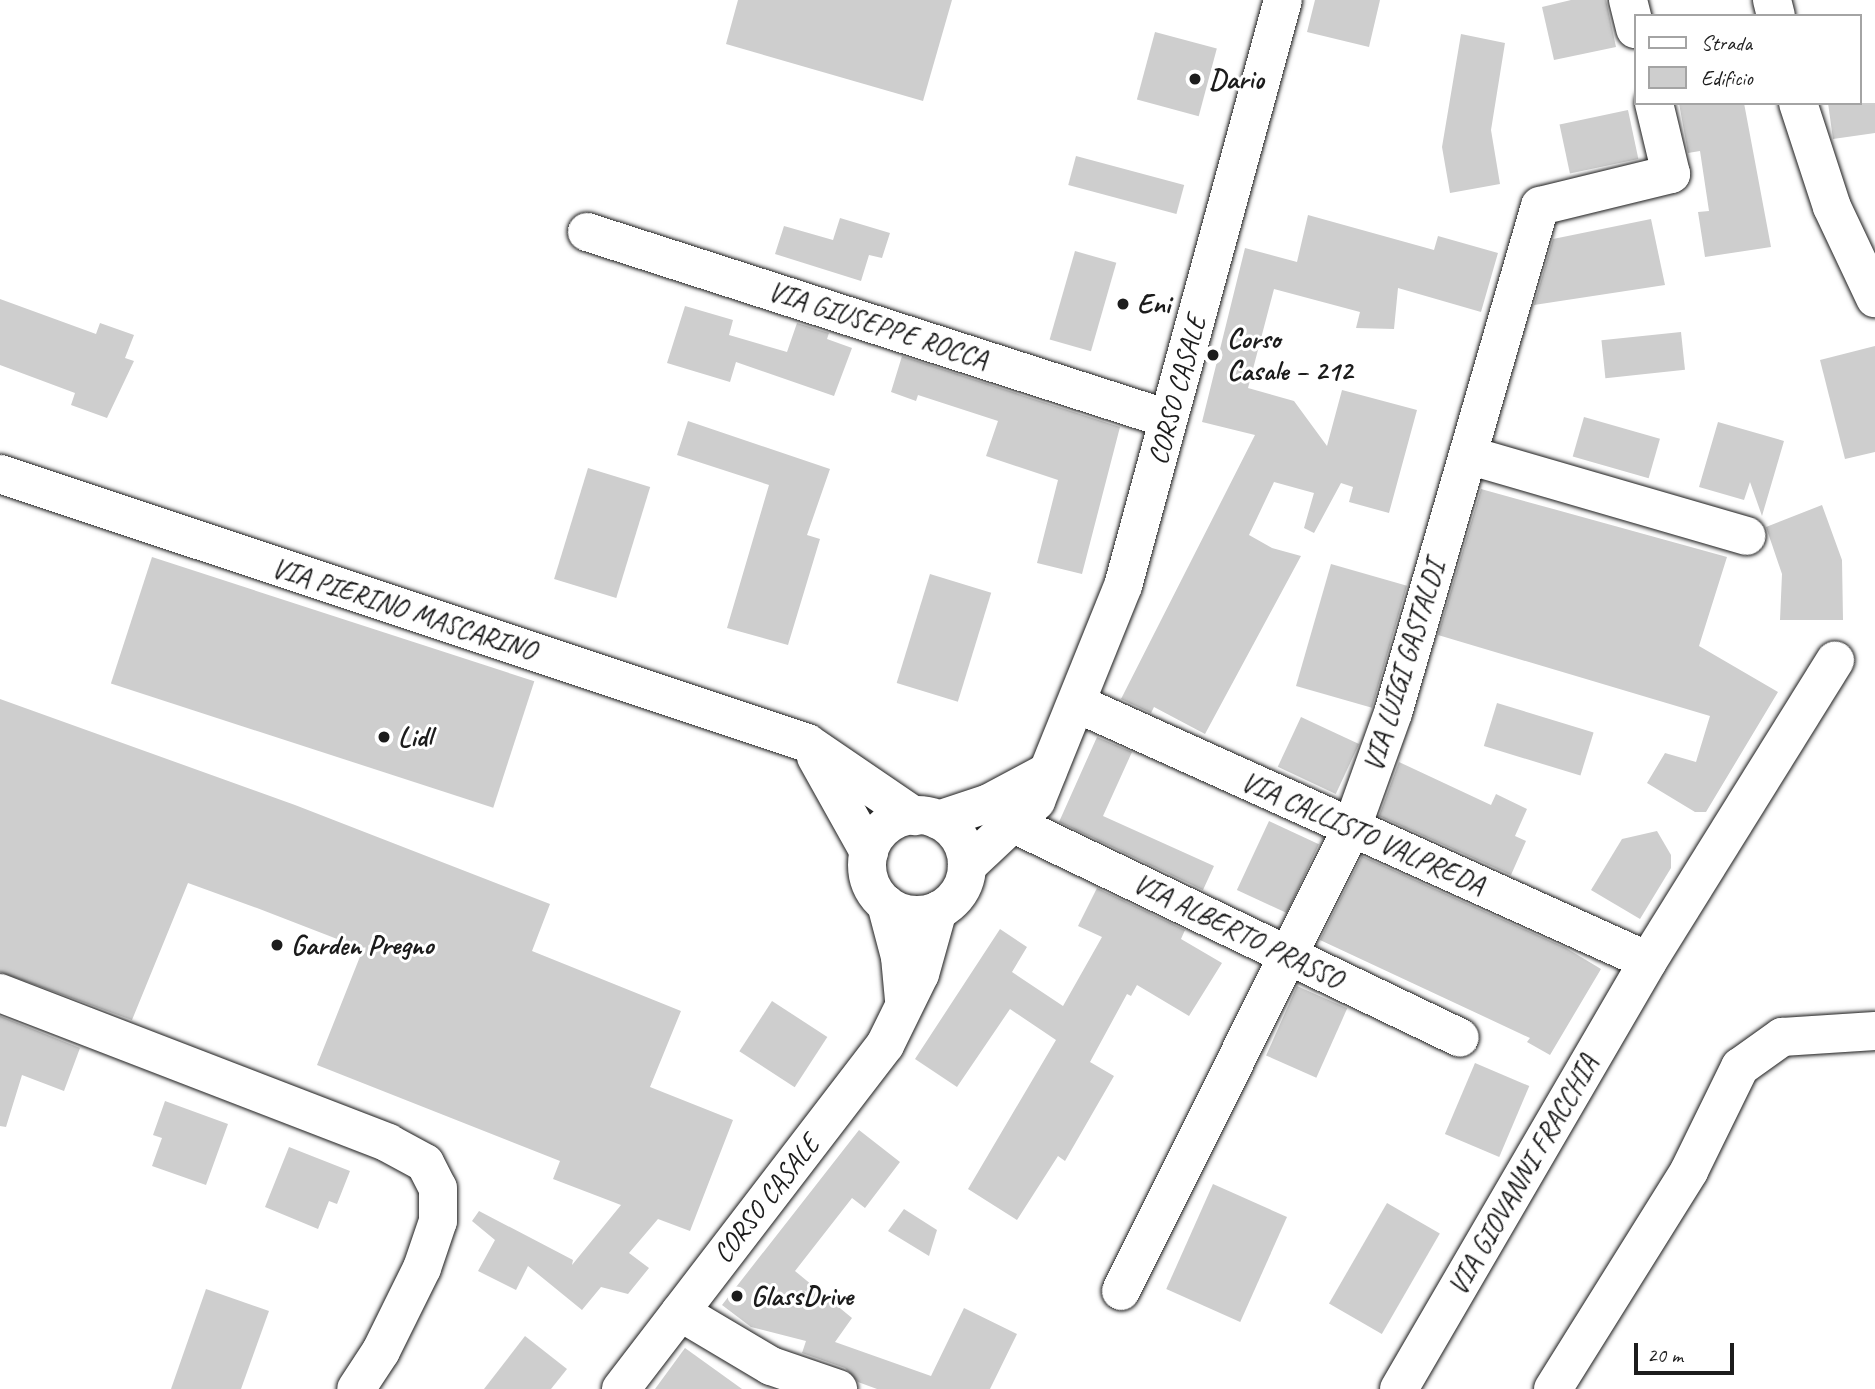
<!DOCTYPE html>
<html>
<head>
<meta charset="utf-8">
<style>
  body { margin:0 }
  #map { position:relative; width:1875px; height:1389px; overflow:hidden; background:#fff; font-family:Caveat,sans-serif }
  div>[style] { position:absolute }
  .building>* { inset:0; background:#cecece; transform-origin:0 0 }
  .roads { filter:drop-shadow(0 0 2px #1c1c1c) drop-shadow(0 0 2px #1c1c1c) }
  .minor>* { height:38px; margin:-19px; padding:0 19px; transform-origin:19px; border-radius:19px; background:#fff }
  .minor>.ring { margin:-19px; padding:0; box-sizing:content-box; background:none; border:38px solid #fff; border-radius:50% }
  .dots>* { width:19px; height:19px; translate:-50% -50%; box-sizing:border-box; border:4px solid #fff; border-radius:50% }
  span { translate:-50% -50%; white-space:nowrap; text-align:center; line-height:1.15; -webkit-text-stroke:6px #fff; paint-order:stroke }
  .poi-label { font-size:28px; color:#1c1c1c; font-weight:700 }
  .left { translate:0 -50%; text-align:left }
  .street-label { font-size:28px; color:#1c1c1c }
  .legend { position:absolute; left:1634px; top:14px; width:228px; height:91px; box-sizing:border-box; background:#fff; border:2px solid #a4a4a4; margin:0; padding:9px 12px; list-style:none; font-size:21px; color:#1c1c1c }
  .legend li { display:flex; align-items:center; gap:14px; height:35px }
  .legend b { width:35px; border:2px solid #a4a4a4 }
  .scale { position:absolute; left:1634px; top:1343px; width:100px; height:32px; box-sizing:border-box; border:4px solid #1c1c1c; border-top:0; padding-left:9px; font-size:21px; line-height:24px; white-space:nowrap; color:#1c1c1c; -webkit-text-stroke:5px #fff; paint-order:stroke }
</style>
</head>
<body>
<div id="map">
  <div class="building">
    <div style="clip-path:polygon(738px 0,952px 0,923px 101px,726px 44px)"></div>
    <div style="clip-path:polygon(1315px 0,1380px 0,1369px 47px,1307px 32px)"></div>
    <div style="clip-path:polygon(1571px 0,1606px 0,1616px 47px,1554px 60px,1542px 7px)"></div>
    <div style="left:1155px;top:32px;width:64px;height:70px;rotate:15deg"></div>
    <div style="clip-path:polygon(1461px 34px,1505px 43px,1491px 130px,1500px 184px,1450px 193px,1442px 147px)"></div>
    <div style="clip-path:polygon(1679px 103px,1744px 103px,1771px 247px,1705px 257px,1698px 212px,1709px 211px,1700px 151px,1688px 153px)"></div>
    <div style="clip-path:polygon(1828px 103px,1875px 103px,1875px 133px,1833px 139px)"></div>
    <div style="left:1628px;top:110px;width:50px;height:70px;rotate:78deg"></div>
    <div style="left:1076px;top:156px;width:112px;height:30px;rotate:15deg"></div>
    <div style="clip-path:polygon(1308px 215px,1434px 250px,1438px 236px,1498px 253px,1481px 312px,1398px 288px,1394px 329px,1356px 328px,1360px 312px,1274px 289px,1248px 388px,1294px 401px,1327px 446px,1342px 390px,1417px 410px,1389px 513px,1349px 502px,1353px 487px,1341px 483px,1314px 533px,1304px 528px,1314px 493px,1274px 482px,1249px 535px,1272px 548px,1301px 556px,1205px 734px,1154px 707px,1151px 713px,1121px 699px,1255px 435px,1202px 422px,1245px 248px,1297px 262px)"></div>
    <div style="clip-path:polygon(840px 218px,890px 233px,882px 258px,869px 255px,861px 281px,775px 254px,784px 226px,833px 240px)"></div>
    <div style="clip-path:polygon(1651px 219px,1665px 285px,1534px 305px,1553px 239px)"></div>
    <div style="left:1075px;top:251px;width:43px;height:92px;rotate:16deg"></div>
    <div style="clip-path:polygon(0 299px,96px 334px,100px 323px,134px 335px,125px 358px,134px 361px,107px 418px,71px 405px,75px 393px,0 365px)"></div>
    <div style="clip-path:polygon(685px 306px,733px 320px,729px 335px,787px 352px,797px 323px,829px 333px,827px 339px,852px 348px,834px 396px,736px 362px,730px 382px,667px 363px)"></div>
    <div style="left:1681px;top:332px;width:38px;height:80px;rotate:84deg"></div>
    <div style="clip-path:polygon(1875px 346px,1875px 452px,1845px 459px,1820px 360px)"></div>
    <div style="clip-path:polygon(902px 356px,1120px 427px,1082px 574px,1037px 563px,1058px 480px,986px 456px,998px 421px,918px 395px,916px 401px,891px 392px)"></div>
    <div style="left:1584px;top:417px;width:79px;height:41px;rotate:16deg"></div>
    <div style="clip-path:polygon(688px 421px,830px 469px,807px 535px,820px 539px,788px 645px,727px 628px,769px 485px,677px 455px)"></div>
    <div style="clip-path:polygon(1718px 422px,1784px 441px,1762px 516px,1750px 482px,1744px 500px,1699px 487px)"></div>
    <div style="left:588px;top:468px;width:65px;height:116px;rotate:17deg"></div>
    <div style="clip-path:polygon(1481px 489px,1727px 557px,1699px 646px,1778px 692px,1706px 812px,1695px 812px,1647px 783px,1665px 753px,1696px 762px,1710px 716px,1438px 635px)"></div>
    <div style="clip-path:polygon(1822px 505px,1842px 560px,1843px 620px,1780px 620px,1782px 574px,1766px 527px)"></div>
    <div style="left:152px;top:557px;width:402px;height:133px;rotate:18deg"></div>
    <div style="left:1331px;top:564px;width:79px;height:127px;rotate:16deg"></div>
    <div style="left:930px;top:574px;width:64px;height:114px;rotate:17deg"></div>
    <div style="clip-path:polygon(0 699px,295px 805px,550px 904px,532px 951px,681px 1011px,650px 1087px,733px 1120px,690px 1231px,658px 1219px,629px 1253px,649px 1268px,628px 1294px,601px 1287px,582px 1310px,528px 1266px,516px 1290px,478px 1271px,495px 1240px,472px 1221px,479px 1211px,573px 1260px,572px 1265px,621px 1205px,553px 1179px,560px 1161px,317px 1065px,363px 949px,257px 908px,188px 883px,132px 1020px,0 972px)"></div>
    <div style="left:1497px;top:703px;width:101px;height:45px;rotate:17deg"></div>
    <div style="left:1301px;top:717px;width:64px;height:55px;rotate:25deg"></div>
    <div style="clip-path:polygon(1097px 737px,1132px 752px,1103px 816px,1214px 866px,1203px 890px,1059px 822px)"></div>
    <div style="clip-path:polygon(1399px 762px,1491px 805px,1496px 794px,1527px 809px,1515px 836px,1526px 841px,1511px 875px,1379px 816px)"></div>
    <div style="left:1269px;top:821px;width:55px;height:76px;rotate:25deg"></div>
    <div style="clip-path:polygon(1657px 831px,1671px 855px,1671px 868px,1640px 919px,1591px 890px,1622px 839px)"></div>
    <div style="clip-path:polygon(1362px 856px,1566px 948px,1601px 969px,1550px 1055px,1527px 1042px,1530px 1038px,1320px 940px)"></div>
    <div style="clip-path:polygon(1097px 888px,1185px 930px,1181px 939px,1222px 963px,1189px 1016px,1137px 985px,1131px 996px,1127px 994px,1090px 1062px,1114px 1076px,1065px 1161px,1058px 1156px,1017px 1220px,968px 1189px,1056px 1040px,1010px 1009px,957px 1087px,915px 1059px,1000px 929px,1027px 947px,1012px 972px,1063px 1006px,1102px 937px,1078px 926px)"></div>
    <div style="left:1297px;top:986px;width:55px;height:76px;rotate:24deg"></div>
    <div style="left:772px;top:1001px;width:66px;height:60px;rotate:33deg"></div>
    <div style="clip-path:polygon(0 1016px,80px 1048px,64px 1091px,22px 1075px,6px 1127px,0 1126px)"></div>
    <div style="left:1475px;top:1063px;width:59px;height:77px;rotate:23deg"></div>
    <div style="clip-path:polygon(165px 1101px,228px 1124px,206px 1185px,152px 1166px,162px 1138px,153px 1135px)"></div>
    <div style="clip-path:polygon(859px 1130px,900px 1162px,865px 1208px,852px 1198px,795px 1271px,852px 1318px,835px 1342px,931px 1376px,964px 1308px,1017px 1334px,990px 1389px,877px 1389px,858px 1382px,845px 1368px,802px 1353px,806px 1341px,751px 1327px,722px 1305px)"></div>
    <div style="clip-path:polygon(289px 1147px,350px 1171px,337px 1204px,329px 1201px,318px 1229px,265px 1207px)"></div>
    <div style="left:1213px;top:1184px;width:81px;height:115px;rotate:24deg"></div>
    <div style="left:1387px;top:1203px;width:61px;height:116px;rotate:30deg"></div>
    <div style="clip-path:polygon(904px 1209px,937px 1230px,929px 1256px,888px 1231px)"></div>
    <div style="clip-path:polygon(206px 1289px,269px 1311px,241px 1389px,171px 1389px)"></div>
    <div style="clip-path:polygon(525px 1336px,567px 1369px,551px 1389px,484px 1389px)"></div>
    <div style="clip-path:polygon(685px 1348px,742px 1389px,655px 1389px)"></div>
  </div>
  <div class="roads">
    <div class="minor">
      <div style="left:1628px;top:0;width:30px;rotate:76deg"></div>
      <div style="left:1772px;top:0;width:16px;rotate:76deg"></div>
      <div style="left:1798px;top:103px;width:109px;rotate:71.9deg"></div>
      <div style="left:1832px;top:207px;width:101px;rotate:64.7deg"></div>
      <div style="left:587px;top:232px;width:610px;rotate:17.84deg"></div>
      <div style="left:1468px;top:455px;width:290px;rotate:16.2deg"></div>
      <div style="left:0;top:474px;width:851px;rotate:18.43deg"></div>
      <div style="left:807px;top:743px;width:130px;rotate:34.3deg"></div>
      <div style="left:1078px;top:704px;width:625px;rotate:24.27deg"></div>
      <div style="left:816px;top:757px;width:109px;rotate:60.8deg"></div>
      <div class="ring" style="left:867px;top:815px;width:62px;height:62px"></div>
      <div style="left:938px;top:820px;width:54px;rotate:-18.4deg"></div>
      <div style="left:989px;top:803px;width:66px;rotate:-28.1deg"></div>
      <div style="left:1016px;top:825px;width:492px;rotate:25.6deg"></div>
      <div style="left:967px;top:866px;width:95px;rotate:-43.3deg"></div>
      <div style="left:1036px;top:801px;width:232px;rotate:-68deg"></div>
      <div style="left:1123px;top:586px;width:607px;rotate:-74.73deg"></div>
      <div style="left:886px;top:904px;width:55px;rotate:75.2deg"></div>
      <div style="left:900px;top:957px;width:43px;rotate:84.7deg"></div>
      <div style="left:0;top:993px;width:416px;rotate:21.1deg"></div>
      <div style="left:388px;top:1143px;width:42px;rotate:28.4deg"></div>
      <div style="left:425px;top:1163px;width:28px;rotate:63deg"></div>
      <div style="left:438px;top:1188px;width:33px;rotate:90deg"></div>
      <div style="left:438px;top:1221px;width:50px;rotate:108.8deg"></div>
      <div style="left:422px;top:1268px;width:93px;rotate:116.3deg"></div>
      <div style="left:381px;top:1351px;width:45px;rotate:123.3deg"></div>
      <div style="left:1121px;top:1291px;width:518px;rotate:-63.53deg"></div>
      <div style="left:1352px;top:827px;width:121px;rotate:-70.2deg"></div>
      <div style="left:1393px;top:713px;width:528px;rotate:-73.83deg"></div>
      <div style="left:1540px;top:206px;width:135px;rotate:-13.7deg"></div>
      <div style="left:1671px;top:174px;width:73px;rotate:-103.5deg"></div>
      <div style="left:680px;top:1312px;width:106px;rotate:30.7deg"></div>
      <div style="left:771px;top:1366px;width:71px;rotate:18.9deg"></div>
      <div style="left:621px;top:1389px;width:434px;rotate:-52.5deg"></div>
      <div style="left:885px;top:1045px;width:79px;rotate:-63.8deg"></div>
      <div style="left:920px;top:974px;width:66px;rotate:-74.3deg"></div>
      <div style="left:1399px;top:1389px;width:495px;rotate:-59.8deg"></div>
      <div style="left:1648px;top:961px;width:354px;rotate:-58.1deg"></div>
      <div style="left:1553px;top:1389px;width:257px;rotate:-58deg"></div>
      <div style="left:1689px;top:1171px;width:116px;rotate:-63.9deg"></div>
      <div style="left:1740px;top:1067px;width:52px;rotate:-35.5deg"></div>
      <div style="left:1782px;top:1037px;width:93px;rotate:-3.7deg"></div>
    </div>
  </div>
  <div class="dots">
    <div style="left:1195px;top:79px;background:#1c1c1c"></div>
    <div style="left:1123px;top:304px;background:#1c1c1c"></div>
    <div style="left:1213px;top:355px;background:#1c1c1c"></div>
    <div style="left:384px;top:737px;background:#1c1c1c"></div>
    <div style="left:277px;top:945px;background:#1c1c1c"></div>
    <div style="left:737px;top:1296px;background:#1c1c1c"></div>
  </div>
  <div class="poi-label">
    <span class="left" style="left:1209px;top:79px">Dario</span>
    <span class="left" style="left:1137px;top:304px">Eni</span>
    <span class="left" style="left:1227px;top:355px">Corso<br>Casale – 212</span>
    <span class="left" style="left:398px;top:737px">Lidl</span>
    <span class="left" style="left:291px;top:945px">Garden Pregno</span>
    <span class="left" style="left:751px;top:1296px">GlassDrive</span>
  </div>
  <div class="street-label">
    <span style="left:878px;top:325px;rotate:18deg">VIA GIUSEPPE ROCCA</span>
    <span style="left:1177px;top:390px;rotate:-75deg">CORSO CASALE</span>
    <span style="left:404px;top:609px;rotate:18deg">VIA PIERINO MASCARINO</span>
    <span style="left:1404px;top:666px;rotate:-73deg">VIA LUIGI GASTALDI</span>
    <span style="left:1363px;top:833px;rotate:24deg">VIA CALLISTO VALPREDA</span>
    <span style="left:1238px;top:931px;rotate:26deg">VIA ALBERTO PRASSO</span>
    <span style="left:1523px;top:1175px;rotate:-60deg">VIA GIOVANNI FRACCHIA</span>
    <span style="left:766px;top:1199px;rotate:-52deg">CORSO CASALE</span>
  </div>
  <ul class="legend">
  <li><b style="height:9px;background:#fff"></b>Strada</li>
  <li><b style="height:19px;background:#cecece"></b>Edificio</li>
  </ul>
  <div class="scale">20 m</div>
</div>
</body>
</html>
